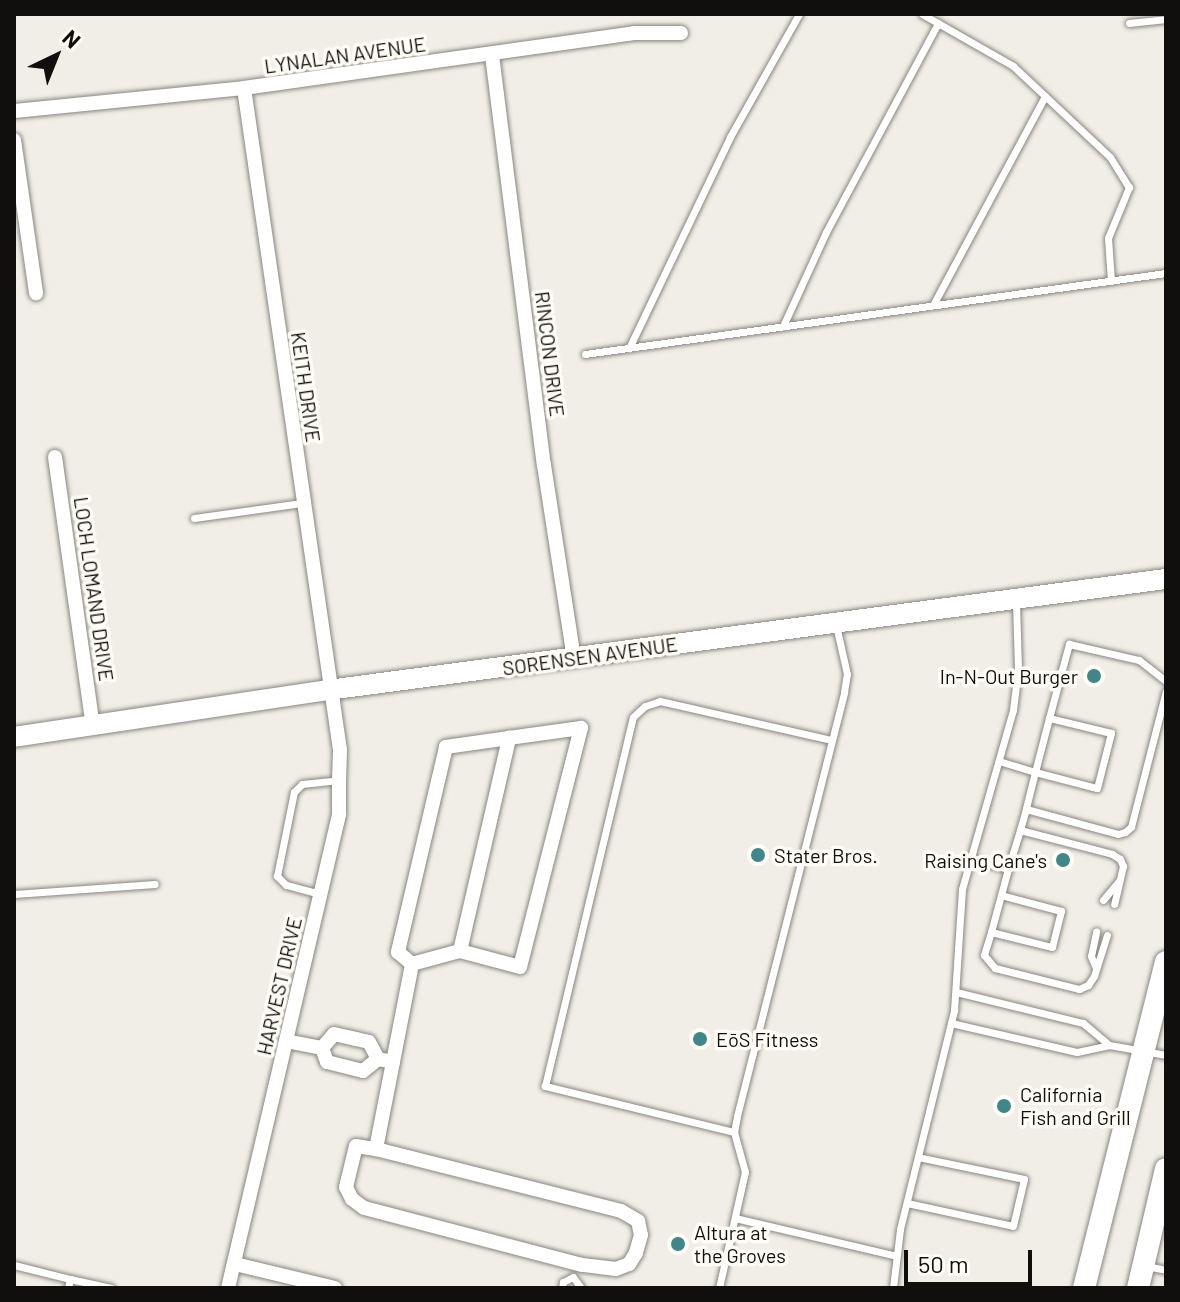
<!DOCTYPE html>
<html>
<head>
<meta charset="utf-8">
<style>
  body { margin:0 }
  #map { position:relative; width:1180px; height:1302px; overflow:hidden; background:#f0eee6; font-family:Barlow,sans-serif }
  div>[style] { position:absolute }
  .roads { filter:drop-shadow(0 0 2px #88867f) drop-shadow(0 0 2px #88867f) }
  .lane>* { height:7px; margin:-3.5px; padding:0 3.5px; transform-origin:3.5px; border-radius:3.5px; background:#fff }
  .street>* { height:14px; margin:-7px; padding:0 7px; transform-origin:7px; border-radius:7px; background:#fff }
  .secondary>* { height:20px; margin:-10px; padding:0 10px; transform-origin:10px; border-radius:10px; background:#fff }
  .primary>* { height:22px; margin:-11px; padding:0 11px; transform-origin:11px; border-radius:11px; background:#fff }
  .dots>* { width:22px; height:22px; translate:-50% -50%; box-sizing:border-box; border:4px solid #fefcf4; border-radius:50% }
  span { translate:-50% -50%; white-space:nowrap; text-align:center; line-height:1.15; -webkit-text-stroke:7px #fefcf4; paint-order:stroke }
  .street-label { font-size:20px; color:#100f0d }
  .poi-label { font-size:20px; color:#100f0d }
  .right { translate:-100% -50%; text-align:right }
  .left { translate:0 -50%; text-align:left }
  .frame { position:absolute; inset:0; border:16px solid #100f0d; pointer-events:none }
  .north { position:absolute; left:16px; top:16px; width:80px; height:80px; -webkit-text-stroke:6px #fefcf4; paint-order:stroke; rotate:43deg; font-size:22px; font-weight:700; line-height:32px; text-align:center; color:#100f0d }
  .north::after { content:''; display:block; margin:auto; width:28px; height:36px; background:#100f0d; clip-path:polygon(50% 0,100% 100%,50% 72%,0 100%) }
  .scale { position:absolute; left:904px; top:1250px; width:128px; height:36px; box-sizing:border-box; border:4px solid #100f0d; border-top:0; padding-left:10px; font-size:24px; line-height:28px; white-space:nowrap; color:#100f0d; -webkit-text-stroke:6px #fefcf4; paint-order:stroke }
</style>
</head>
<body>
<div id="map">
  <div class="roads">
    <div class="lane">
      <div style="left:922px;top:14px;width:105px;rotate:29.7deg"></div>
      <div style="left:1013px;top:66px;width:133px;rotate:43.2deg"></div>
      <div style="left:1110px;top:157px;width:36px;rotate:58deg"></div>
      <div style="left:1129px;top:187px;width:55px;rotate:112.4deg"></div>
      <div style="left:1108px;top:238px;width:43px;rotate:86deg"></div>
      <div style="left:1129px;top:23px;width:37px;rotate:-6deg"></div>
      <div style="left:933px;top:305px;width:237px;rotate:-61.8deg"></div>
      <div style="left:783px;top:326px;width:103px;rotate:-65.4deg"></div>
      <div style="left:826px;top:232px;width:237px;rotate:-61.8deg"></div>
      <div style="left:629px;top:348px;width:234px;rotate:-64.4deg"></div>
      <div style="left:730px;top:137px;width:141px;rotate:-60.7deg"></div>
      <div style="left:585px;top:354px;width:587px;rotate:-7.94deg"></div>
      <div style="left:194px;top:518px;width:109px;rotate:-7.9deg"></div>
      <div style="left:1049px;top:718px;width:77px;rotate:-74.9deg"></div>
      <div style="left:1069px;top:644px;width:72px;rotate:12.9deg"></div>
      <div style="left:1139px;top:660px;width:34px;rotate:38deg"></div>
      <div style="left:999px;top:761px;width:38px;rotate:17deg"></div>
      <div style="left:1035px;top:772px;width:64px;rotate:14.5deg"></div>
      <div style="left:1097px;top:788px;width:57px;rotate:-75.7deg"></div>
      <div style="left:1111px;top:733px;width:64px;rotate:-166.4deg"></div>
      <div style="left:1049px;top:718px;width:56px;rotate:104.5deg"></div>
      <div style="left:1035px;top:772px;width:38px;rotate:104deg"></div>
      <div style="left:1026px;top:809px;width:22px;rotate:106deg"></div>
      <div style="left:1020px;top:830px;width:41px;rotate:107.1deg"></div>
      <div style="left:1008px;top:869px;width:65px;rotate:105.1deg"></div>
      <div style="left:991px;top:932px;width:63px;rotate:13.8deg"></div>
      <div style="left:1052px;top:947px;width:37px;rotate:-76deg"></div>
      <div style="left:1061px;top:911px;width:62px;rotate:-165.1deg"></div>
      <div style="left:1026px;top:809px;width:95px;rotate:15.2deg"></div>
      <div style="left:1118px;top:834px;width:7px;rotate:-16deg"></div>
      <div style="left:1125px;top:832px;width:8px;rotate:-40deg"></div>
      <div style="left:1131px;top:827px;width:140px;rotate:-75.6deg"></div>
      <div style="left:1020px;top:830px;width:95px;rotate:14.6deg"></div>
      <div style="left:1112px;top:854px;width:9px;rotate:32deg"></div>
      <div style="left:1120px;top:859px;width:8px;rotate:67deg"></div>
      <div style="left:1123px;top:866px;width:39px;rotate:103deg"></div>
      <div style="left:971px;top:859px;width:38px;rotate:15deg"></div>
      <div style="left:14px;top:894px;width:141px;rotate:-4.1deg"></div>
      <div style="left:320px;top:894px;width:35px;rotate:-165deg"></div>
      <div style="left:286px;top:885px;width:13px;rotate:-135deg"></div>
      <div style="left:277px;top:876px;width:86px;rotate:-78.6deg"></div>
      <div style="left:294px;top:792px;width:11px;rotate:-45deg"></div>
      <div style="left:302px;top:784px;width:37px;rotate:-6deg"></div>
      <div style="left:1103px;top:900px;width:25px;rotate:-50deg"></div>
      <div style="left:991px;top:932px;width:24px;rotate:107deg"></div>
      <div style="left:984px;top:955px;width:17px;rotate:50deg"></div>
      <div style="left:995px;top:968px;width:87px;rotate:14deg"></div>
      <div style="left:1079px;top:989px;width:10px;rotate:-24deg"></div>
      <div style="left:1088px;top:985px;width:11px;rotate:-56deg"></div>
      <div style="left:1094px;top:976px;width:43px;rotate:-72.4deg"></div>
      <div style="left:1096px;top:968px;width:13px;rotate:-113deg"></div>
      <div style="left:1091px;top:956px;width:25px;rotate:-78deg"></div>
      <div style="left:956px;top:992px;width:131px;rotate:13.7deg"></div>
      <div style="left:1083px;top:1023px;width:34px;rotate:40deg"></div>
      <div style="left:951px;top:1023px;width:129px;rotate:13deg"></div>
      <div style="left:1077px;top:1052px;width:33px;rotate:-12deg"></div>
      <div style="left:1109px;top:1045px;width:58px;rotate:10deg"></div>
      <div style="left:734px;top:1132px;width:195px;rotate:-166.3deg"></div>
      <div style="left:545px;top:1086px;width:379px;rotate:-76.6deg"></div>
      <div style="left:633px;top:717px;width:16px;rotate:-43deg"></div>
      <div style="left:645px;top:706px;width:16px;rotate:-18deg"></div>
      <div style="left:660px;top:701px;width:175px;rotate:12.8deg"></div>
      <div style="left:907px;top:1203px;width:108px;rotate:12.2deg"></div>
      <div style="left:1013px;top:1226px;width:48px;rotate:-76.8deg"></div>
      <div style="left:1024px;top:1179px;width:108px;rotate:-168.3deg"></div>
      <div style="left:735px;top:1218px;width:166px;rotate:13.2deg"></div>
      <div style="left:14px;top:1265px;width:58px;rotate:14deg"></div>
      <div style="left:1146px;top:1266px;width:20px;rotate:11deg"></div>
      <div style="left:573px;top:1277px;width:14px;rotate:54deg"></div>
      <div style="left:68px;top:1288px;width:9px;rotate:-77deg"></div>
      <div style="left:70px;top:1279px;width:42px;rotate:12.4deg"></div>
      <div style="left:562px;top:1288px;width:6px;rotate:-81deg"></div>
      <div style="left:563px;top:1282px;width:11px;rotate:-27deg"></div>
      <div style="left:719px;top:1288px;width:119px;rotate:-77.4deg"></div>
      <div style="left:745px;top:1172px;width:41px;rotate:-105.4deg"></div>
      <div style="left:734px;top:1132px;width:16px;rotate:-79deg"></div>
      <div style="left:737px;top:1116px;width:437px;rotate:-75.8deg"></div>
      <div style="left:844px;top:692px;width:18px;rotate:-81deg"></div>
      <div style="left:847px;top:674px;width:50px;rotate:-102.7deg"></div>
      <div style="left:893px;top:1288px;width:59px;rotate:-83.2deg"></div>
      <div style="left:900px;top:1229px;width:226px;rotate:-76.1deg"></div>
      <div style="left:954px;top:1010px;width:121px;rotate:-86.2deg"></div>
      <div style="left:962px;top:889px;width:186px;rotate:-74.1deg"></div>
      <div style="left:1013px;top:710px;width:41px;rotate:-83deg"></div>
      <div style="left:1018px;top:669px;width:67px;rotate:-91.7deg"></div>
    </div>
    <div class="street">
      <div style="left:492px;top:55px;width:413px;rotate:82.8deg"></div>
      <div style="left:544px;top:465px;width:195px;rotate:81.2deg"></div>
      <div style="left:14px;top:111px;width:231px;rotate:-5.7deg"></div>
      <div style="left:244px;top:88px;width:394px;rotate:-8deg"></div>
      <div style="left:634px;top:33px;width:47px"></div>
      <div style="left:14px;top:140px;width:155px;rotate:81.8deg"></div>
      <div style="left:55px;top:457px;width:272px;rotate:82deg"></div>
      <div style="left:460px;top:951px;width:62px;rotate:14.9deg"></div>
      <div style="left:520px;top:967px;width:247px;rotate:-75.7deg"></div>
      <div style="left:581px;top:728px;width:73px;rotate:172.1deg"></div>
      <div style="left:286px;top:1041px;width:37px;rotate:11deg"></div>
      <div style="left:322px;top:1048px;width:18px;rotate:-49deg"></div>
      <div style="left:334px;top:1034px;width:23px;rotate:13deg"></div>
      <div style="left:356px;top:1039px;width:13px;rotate:13deg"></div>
      <div style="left:369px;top:1042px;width:19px;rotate:62deg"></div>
      <div style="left:378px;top:1059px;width:15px;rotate:11deg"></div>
      <div style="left:393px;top:1062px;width:89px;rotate:101.1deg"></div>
      <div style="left:376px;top:1149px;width:253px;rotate:14.2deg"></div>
      <div style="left:621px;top:1211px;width:20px;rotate:30deg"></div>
      <div style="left:638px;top:1221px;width:14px;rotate:78deg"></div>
      <div style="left:641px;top:1235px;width:19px;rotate:106deg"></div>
      <div style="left:636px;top:1253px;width:13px;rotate:122deg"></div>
      <div style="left:629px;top:1264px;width:14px;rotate:159deg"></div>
      <div style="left:616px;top:1269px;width:34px;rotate:-173deg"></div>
      <div style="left:582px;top:1265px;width:225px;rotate:-165.3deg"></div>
      <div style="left:364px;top:1208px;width:15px;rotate:-143deg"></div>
      <div style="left:352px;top:1199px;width:13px;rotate:-117deg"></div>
      <div style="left:346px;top:1187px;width:42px;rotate:-76.3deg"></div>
      <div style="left:356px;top:1146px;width:20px;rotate:9deg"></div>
      <div style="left:322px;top:1048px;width:15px;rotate:70deg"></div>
      <div style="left:327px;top:1062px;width:37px;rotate:14deg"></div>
      <div style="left:363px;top:1071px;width:19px;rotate:-39deg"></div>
      <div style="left:393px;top:1062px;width:100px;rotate:-79deg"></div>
      <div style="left:412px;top:964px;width:50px;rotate:-15.2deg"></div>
      <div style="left:460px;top:951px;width:219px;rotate:-77deg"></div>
      <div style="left:509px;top:738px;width:64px;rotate:171.9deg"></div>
      <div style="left:446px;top:747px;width:211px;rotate:103.2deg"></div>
      <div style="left:398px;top:952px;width:18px;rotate:41deg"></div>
      <div style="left:235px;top:1264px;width:103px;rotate:13.5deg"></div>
      <div style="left:228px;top:1288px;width:487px;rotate:-76.8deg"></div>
      <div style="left:339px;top:814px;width:34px;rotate:-90deg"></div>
      <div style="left:339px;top:780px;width:30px;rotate:-88deg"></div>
      <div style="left:340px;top:750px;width:669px;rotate:-98.25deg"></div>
    </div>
    <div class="secondary">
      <div style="left:14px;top:737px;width:317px;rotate:-8.5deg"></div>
      <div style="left:328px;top:690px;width:845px;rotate:-7.55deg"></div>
    </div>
    <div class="primary">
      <div style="left:1084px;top:1288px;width:336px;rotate:-75.9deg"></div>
      <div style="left:1138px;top:1288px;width:122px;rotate:-76.8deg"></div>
    </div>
  </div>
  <div class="dots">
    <div style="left:1094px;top:676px;background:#3f888a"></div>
    <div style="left:758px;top:855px;background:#3f888a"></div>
    <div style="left:1063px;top:860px;background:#3f888a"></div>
    <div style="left:700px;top:1039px;background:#3f888a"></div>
    <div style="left:1004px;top:1106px;background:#3f888a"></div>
    <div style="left:678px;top:1244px;background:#3f888a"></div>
  </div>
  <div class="street-label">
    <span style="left:345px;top:55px;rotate:-8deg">LYNALAN AVENUE</span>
    <span style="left:550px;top:354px;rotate:83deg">RINCON DRIVE</span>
    <span style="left:306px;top:387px;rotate:82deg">KEITH DRIVE</span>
    <span style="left:94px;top:589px;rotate:82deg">LOCH LOMAND DRIVE</span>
    <span style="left:590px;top:656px;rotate:-8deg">SORENSEN AVENUE</span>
    <span style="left:279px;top:986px;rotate:-77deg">HARVEST DRIVE</span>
  </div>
  <div class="poi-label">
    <span class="right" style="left:1078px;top:676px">In-N-Out Burger</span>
    <span class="left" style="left:774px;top:855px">Stater Bros.</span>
    <span class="right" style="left:1047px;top:860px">Raising Cane's</span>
    <span class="left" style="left:716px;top:1039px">EōS Fitness</span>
    <span class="left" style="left:1020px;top:1106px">California<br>Fish and Grill</span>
    <span class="left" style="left:694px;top:1244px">Altura at<br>the Groves</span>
  </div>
  <div class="frame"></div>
  <div class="north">N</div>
  <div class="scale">50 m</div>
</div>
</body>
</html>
